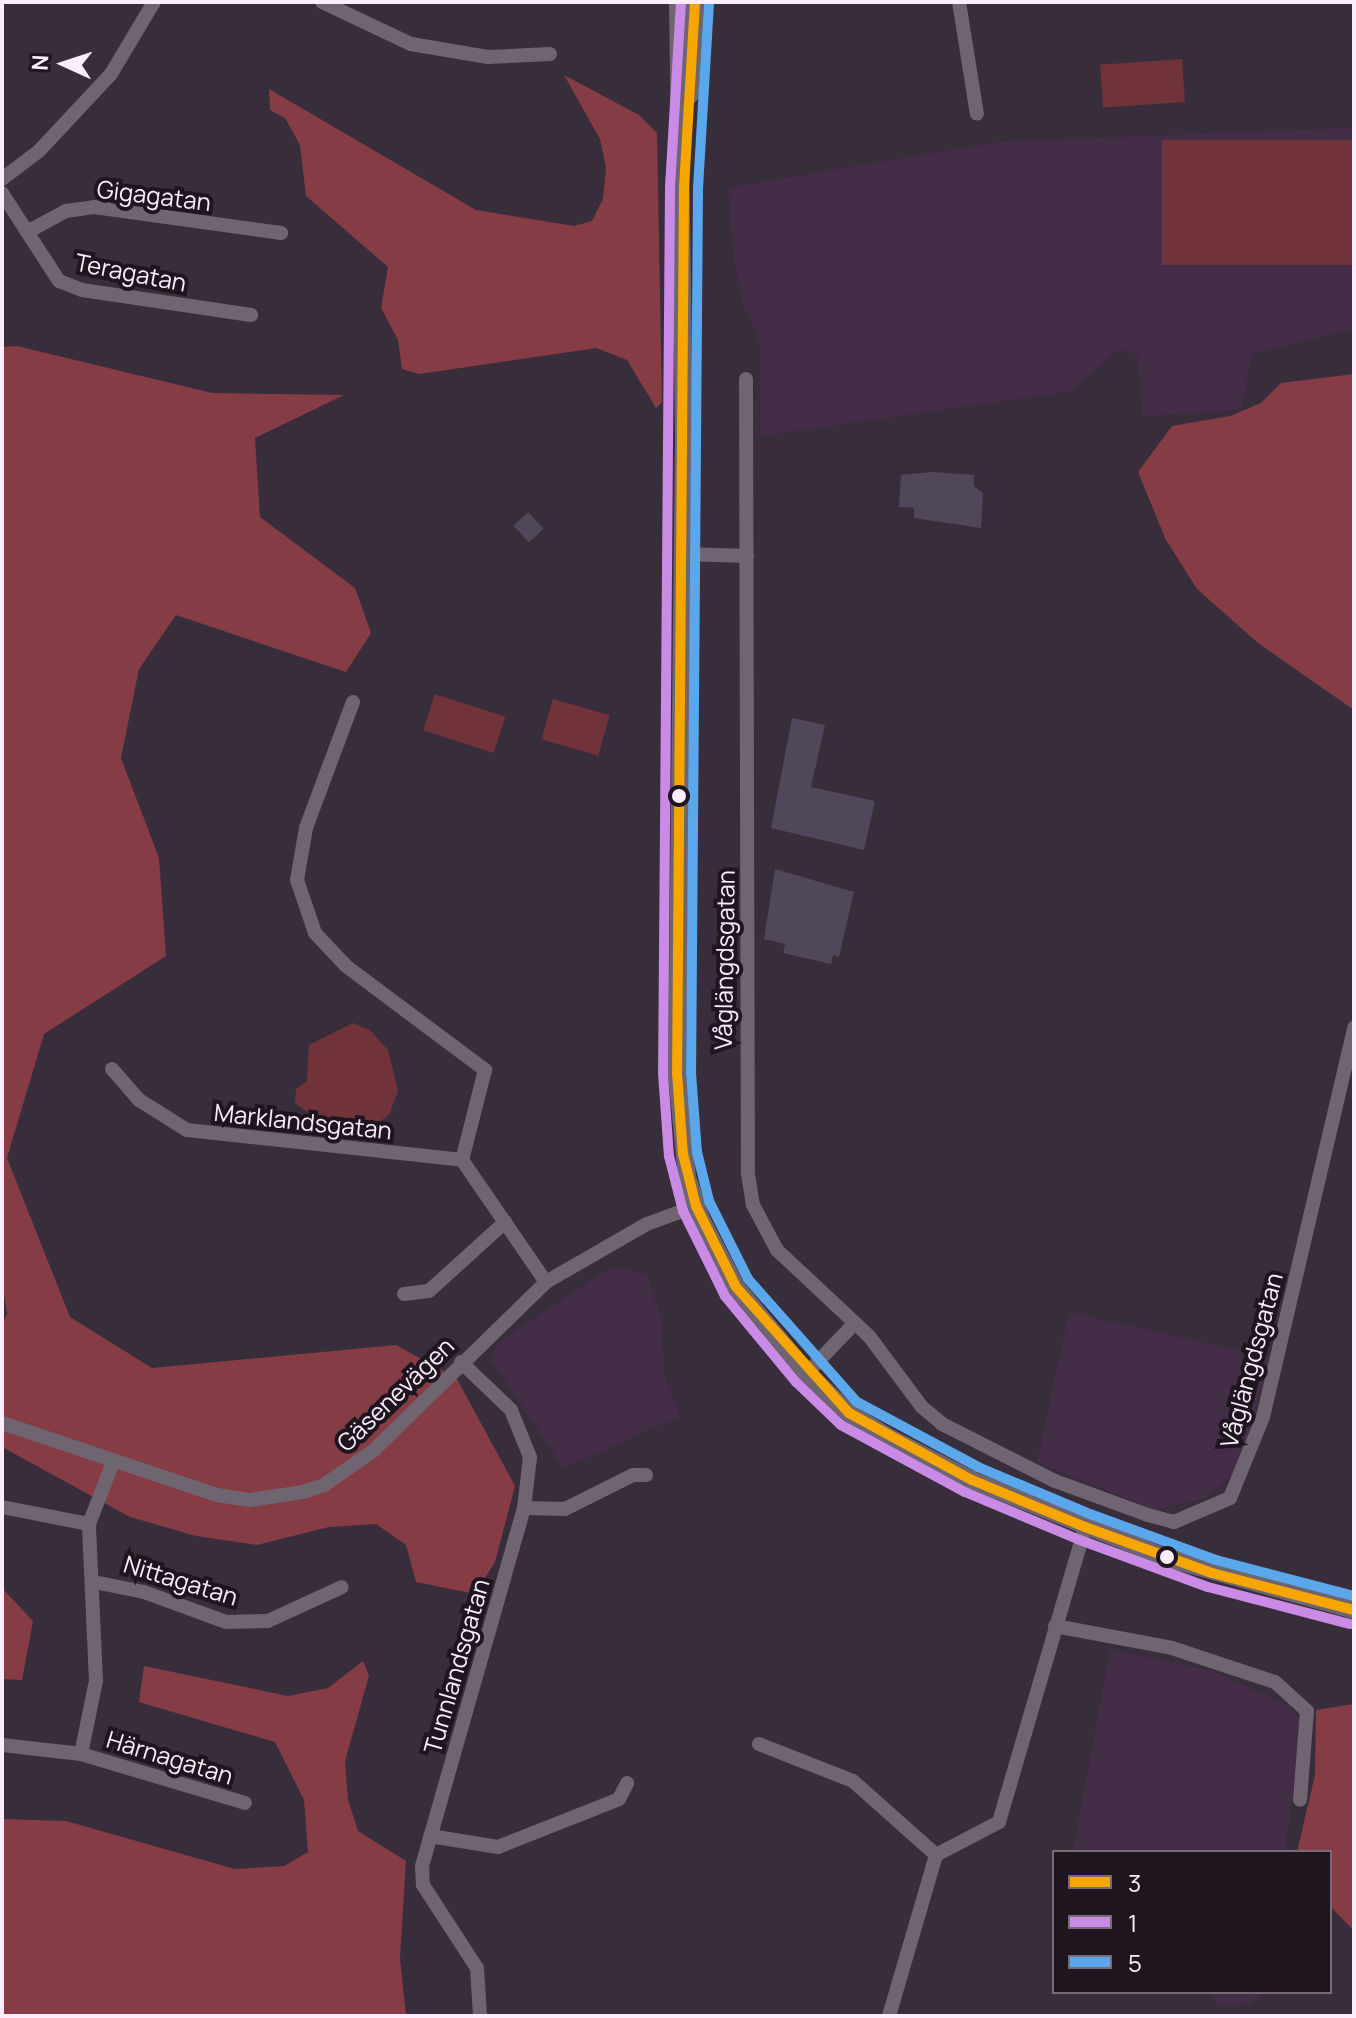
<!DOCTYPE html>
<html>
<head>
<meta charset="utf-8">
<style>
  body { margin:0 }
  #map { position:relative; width:1356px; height:2018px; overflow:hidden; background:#382d3a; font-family:Manrope,sans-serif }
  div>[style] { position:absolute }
  .built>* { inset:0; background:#442d47 }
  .green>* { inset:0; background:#71333a; transform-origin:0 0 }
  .forest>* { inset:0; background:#863c44 }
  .building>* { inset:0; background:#51475b; transform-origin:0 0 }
  .street>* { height:14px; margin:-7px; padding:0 7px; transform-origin:7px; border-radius:7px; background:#6f6570 }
  .secondary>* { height:18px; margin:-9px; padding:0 9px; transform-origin:9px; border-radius:9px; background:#6f6570 }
  .bus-1>* { height:10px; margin:-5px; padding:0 5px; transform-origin:5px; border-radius:5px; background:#f7a600 }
  .bus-2>* { height:10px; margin:-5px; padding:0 5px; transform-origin:5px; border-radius:5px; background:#ca8be6 }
  .bus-3>* { height:10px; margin:-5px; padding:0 5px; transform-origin:5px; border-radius:5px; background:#5aa8eb }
  .dots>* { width:22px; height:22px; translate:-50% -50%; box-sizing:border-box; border:4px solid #1e151f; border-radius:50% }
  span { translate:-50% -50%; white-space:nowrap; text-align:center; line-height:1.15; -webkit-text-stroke:8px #1e151f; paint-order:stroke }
  .street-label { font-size:24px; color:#fbedfc }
  .frame { position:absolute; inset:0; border:4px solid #fbedfc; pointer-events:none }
  .legend { position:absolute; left:1052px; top:1850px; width:280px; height:144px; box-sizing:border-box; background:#1e151f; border:2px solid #766b77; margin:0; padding:10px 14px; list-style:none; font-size:24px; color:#fbedfc }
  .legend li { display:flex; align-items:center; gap:16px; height:40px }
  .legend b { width:40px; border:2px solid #766b77 }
  .north { position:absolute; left:24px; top:24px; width:80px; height:80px; -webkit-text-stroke:6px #1e151f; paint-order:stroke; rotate:273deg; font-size:22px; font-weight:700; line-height:32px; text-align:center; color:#fbedfc }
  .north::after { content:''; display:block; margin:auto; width:28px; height:36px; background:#fbedfc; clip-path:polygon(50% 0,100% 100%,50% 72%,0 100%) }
</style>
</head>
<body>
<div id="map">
  <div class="built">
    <div style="clip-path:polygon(1354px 128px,1354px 329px,1252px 353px,1242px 410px,1142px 416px,1138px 355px,1119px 349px,1071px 391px,760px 436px,759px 337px,744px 308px,734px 261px,728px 188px,1000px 142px)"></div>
    <div style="clip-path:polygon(612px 1267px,647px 1275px,661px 1317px,665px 1376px,680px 1416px,563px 1468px,491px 1360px,498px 1343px)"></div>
    <div style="clip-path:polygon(1069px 1312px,1270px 1358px,1239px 1470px,1204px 1499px,1153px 1509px,1037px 1462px)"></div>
    <div style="clip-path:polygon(1110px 1650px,1213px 1671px,1289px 1706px,1302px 1724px,1285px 1852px,1073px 1852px)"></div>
    <div style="clip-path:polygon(1209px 1992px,1266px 1992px,1251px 2003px,1219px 2007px)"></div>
  </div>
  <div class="green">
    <div style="left:1182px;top:59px;width:43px;height:82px;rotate:86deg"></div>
    <div style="left:1354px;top:140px;width:125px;height:192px;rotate:90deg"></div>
    <div style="left:435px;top:694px;width:74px;height:38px;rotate:18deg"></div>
    <div style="left:553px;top:699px;width:59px;height:42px;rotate:16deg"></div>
    <div style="clip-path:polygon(353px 1023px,370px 1030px,388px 1050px,398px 1091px,389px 1115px,363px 1133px,323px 1124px,295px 1103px,296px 1089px,307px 1081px,309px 1045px)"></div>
  </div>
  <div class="forest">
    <div style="clip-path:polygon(564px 75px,639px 115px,657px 133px,662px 402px,656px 408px,627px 360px,596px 348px,419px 374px,402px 369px,398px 340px,381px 308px,388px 267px,306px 196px,300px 145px,285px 118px,270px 110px,269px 89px,476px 210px,574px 226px,592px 221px,603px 199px,606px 168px,600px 139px)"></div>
    <div style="clip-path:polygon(17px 346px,212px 393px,344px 395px,255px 438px,260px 517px,355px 588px,371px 633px,346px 672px,176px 615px,139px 669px,121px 758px,159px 858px,166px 956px,44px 1034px,7px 1158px,70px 1317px,152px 1368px,396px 1345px,457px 1379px,515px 1486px,495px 1562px,475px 1594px,416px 1582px,406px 1545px,376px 1524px,329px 1527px,257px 1545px,196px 1536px,130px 1517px,2px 1447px,2px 1324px,7px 1314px,2px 1281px,2px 347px)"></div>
    <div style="clip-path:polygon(1354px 374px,1354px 710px,1258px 643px,1197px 589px,1166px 540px,1138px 472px,1172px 426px,1230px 416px,1261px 403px,1281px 383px)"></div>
    <div style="clip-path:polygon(2px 1588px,33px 1621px,22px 1680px,2px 1679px)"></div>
    <div style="clip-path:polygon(363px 1661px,369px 1676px,345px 1761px,348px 1800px,358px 1831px,406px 1861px,400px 1958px,406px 2016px,2px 2016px,2px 1819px,66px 1821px,235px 1869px,284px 1866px,308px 1852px,304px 1800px,275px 1742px,139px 1702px,144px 1666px,288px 1696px,328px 1688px)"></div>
    <div style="clip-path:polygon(1354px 1704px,1354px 1931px,1330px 1906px,1330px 1852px,1297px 1852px,1315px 1775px,1316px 1710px)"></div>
  </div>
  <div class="building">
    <div style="clip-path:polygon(932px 472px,974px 475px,974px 486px,983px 493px,981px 528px,914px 518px,914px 508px,899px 507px,901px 475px)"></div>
    <div style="left:528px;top:512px;width:23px;height:20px;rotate:47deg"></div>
    <div style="clip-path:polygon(792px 718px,825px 725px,811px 787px,875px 801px,864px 850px,771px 828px)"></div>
    <div style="clip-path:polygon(775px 869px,854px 892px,839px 957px,833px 955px,831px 964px,783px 953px,785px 944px,764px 939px)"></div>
  </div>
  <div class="street">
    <div style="left:322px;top:2px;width:98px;rotate:25.3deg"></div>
    <div style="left:411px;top:44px;width:78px;rotate:9.6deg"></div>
    <div style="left:488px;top:57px;width:62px;rotate:-2.8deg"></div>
    <div style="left:959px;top:2px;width:113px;rotate:80.9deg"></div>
    <div style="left:2px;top:179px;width:46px;rotate:-37.1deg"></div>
    <div style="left:39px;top:151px;width:105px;rotate:-46.9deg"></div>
    <div style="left:111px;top:74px;width:84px;rotate:-59.2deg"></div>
    <div style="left:2px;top:193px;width:105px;rotate:57.1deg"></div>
    <div style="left:59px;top:281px;width:25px;rotate:21deg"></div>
    <div style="left:82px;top:290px;width:171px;rotate:8.4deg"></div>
    <div style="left:27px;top:232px;width:44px;rotate:-28.3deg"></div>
    <div style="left:66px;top:211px;width:28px;rotate:-8deg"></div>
    <div style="left:94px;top:207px;width:189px;rotate:7.9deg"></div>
    <div style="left:746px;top:379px;width:795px;rotate:89.86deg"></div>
    <div style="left:748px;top:1174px;width:31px;rotate:81deg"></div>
    <div style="left:753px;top:1205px;width:51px;rotate:61.9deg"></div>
    <div style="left:777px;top:1250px;width:126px;rotate:43.1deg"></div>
    <div style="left:869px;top:1336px;width:89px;rotate:53.3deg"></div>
    <div style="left:922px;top:1407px;width:26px;rotate:40deg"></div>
    <div style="left:942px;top:1424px;width:127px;rotate:26.8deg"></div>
    <div style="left:1055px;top:1481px;width:99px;rotate:20.1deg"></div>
    <div style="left:1148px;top:1515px;width:27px;rotate:15deg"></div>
    <div style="left:1174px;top:1522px;width:61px;rotate:-23.2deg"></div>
    <div style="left:1230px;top:1498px;width:87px;rotate:-67.8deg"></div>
    <div style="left:1263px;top:1417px;width:400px;rotate:-76.8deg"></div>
    <div style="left:683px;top:554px;width:64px;rotate:1.8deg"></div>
    <div style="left:353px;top:702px;width:134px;rotate:110.5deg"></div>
    <div style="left:306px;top:828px;width:53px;rotate:99.8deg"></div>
    <div style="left:297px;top:880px;width:56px;rotate:71.2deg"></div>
    <div style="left:315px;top:933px;width:45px;rotate:46.8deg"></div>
    <div style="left:346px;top:966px;width:174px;rotate:36.8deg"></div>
    <div style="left:485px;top:1070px;width:93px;rotate:104.3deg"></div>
    <div style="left:462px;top:1160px;width:148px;rotate:55.5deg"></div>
    <div style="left:112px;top:1069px;width:41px;rotate:48.9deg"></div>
    <div style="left:139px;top:1100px;width:57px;rotate:32deg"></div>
    <div style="left:187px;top:1130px;width:277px;rotate:6.2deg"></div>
    <div style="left:404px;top:1294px;width:25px;rotate:-7deg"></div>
    <div style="left:429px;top:1291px;width:103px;rotate:-42.2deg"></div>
    <div style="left:461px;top:1362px;width:69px;rotate:43.8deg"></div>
    <div style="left:511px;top:1410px;width:51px;rotate:68deg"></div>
    <div style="left:530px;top:1457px;width:51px;rotate:96.7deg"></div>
    <div style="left:524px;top:1508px;width:373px;rotate:105.9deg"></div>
    <div style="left:422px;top:1867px;width:18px;rotate:87deg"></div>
    <div style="left:423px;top:1885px;width:99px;rotate:57deg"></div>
    <div style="left:477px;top:1968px;width:48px;rotate:86.4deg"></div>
    <div style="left:807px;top:1373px;width:69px;rotate:-46.2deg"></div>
    <div style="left:2px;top:1423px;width:227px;rotate:18.5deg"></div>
    <div style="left:217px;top:1495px;width:33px;rotate:9deg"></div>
    <div style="left:250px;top:1500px;width:54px;rotate:-8.6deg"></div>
    <div style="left:303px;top:1492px;width:22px;rotate:-18deg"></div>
    <div style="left:324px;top:1485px;width:60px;rotate:-34.8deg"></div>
    <div style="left:373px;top:1451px;width:242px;rotate:-44.3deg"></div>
    <div style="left:546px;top:1282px;width:116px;rotate:-29.9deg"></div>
    <div style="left:647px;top:1224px;width:52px;rotate:-20.2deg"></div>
    <div style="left:2px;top:1507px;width:89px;rotate:11.1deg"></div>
    <div style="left:524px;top:1508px;width:41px;rotate:1.4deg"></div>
    <div style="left:565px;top:1509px;width:76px;rotate:-26.6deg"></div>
    <div style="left:633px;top:1475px;width:13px"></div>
    <div style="left:94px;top:1582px;width:51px;rotate:11.3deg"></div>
    <div style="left:144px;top:1592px;width:87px;rotate:20.1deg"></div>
    <div style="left:226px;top:1622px;width:42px;rotate:-1.4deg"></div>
    <div style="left:268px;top:1621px;width:81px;rotate:-24.7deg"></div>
    <div style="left:1055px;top:1626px;width:119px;rotate:10.6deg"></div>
    <div style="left:1172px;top:1648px;width:108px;rotate:18.3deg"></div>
    <div style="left:1275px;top:1682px;width:43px;rotate:42.2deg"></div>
    <div style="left:1307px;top:1711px;width:89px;rotate:94.5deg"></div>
    <div style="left:759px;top:1744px;width:101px;rotate:21.5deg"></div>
    <div style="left:853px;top:1781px;width:111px;rotate:41.7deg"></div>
    <div style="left:2px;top:1745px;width:80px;rotate:6.5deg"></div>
    <div style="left:81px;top:1754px;width:75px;rotate:-78.4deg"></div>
    <div style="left:96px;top:1681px;width:157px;rotate:-92.6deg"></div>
    <div style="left:89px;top:1524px;width:66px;rotate:-68.8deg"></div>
    <div style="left:81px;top:1754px;width:171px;rotate:16.6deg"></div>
    <div style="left:430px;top:1836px;width:69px;rotate:9.2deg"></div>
    <div style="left:498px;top:1847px;width:130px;rotate:-21.6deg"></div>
    <div style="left:619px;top:1799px;width:18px;rotate:-63deg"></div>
    <div style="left:889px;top:2016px;width:168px;rotate:-73.7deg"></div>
    <div style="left:936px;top:1855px;width:71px;rotate:-27.6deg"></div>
    <div style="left:999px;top:1822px;width:307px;rotate:-73.7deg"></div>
  </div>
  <div class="secondary">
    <div style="left:678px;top:2px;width:437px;rotate:89.2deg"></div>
    <div style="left:684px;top:439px;width:634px;rotate:90.63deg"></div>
    <div style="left:677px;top:1073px;width:104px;rotate:84.5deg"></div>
    <div style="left:687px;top:1177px;width:44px;rotate:71.6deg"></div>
    <div style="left:701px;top:1219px;width:76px;rotate:62.8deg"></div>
    <div style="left:736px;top:1287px;width:112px;rotate:50.5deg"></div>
    <div style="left:807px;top:1373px;width:58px;rotate:43.6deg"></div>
    <div style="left:849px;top:1413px;width:50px;rotate:31.2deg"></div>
    <div style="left:892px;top:1439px;width:90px;rotate:27.1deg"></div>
    <div style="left:972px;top:1480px;width:210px;rotate:21.8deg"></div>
    <div style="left:1167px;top:1558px;width:194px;rotate:15.5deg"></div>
    <div style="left:690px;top:95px;width:93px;rotate:-86.9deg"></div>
  </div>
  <div class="bus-1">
    <div style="left:695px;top:2px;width:187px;rotate:93.4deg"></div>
    <div style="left:684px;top:189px;width:884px;rotate:90.45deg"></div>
    <div style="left:677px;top:1073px;width:81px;rotate:85.8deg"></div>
    <div style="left:683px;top:1154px;width:54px;rotate:76deg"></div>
    <div style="left:696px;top:1206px;width:90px;rotate:63.7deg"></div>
    <div style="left:736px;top:1287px;width:169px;rotate:48.1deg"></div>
    <div style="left:849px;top:1413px;width:140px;rotate:28.6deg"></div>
    <div style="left:972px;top:1480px;width:122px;rotate:22.6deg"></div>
    <div style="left:1085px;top:1527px;width:135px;rotate:19.9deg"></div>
    <div style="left:1212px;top:1573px;width:147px;rotate:14.6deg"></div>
  </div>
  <div class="bus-2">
    <div style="left:681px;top:2px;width:187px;rotate:93.4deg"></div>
    <div style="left:670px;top:189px;width:884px;rotate:90.45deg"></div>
    <div style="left:663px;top:1073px;width:83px;rotate:85.9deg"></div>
    <div style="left:669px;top:1156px;width:57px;rotate:75.7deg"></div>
    <div style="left:683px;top:1211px;width:95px;rotate:63.7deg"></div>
    <div style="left:725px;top:1296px;width:112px;rotate:50.5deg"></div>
    <div style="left:796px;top:1382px;width:62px;rotate:43.7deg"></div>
    <div style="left:841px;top:1425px;width:141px;rotate:28.4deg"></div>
    <div style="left:965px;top:1492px;width:125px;rotate:22.7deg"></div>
    <div style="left:1080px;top:1540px;width:136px;rotate:20.2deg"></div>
    <div style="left:1208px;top:1587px;width:147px;rotate:14.6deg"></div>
  </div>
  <div class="bus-3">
    <div style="left:709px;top:3px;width:186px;rotate:93.4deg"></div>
    <div style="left:698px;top:189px;width:884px;rotate:90.45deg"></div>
    <div style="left:691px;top:1073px;width:79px;rotate:85.7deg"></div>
    <div style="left:697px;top:1152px;width:50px;rotate:76.2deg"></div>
    <div style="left:709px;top:1201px;width:87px;rotate:63.4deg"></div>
    <div style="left:748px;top:1279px;width:164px;rotate:48.5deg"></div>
    <div style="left:857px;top:1402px;width:137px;rotate:28.2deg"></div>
    <div style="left:978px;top:1467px;width:121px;rotate:22.8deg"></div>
    <div style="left:1090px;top:1514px;width:134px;rotate:20.1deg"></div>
    <div style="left:1216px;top:1560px;width:143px;rotate:14.6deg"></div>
  </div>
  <div class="dots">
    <div style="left:679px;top:796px;background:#fbedfc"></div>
    <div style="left:1167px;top:1557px;background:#fbedfc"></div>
  </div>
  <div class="street-label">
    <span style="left:154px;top:195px;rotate:7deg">Gigagatan</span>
    <span style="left:131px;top:272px;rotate:11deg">Teragatan</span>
    <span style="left:724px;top:960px;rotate:-89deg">Våglängdsgatan</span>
    <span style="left:303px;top:1121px;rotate:6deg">Marklandsgatan</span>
    <span style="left:1251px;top:1360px;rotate:-75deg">Våglängdsgatan</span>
    <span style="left:395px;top:1394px;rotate:-44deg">Gäsenevägen</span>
    <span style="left:181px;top:1580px;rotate:17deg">Nittagatan</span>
    <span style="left:456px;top:1666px;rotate:-74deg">Tunnlandsgatan</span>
    <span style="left:170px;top:1757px;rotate:17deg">Härnagatan</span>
  </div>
  <div class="frame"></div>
  <ul class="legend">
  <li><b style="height:10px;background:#f7a600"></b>3</li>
  <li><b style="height:10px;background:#ca8be6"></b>1</li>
  <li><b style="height:10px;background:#5aa8eb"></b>5</li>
  </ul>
  <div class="north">N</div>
</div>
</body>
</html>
